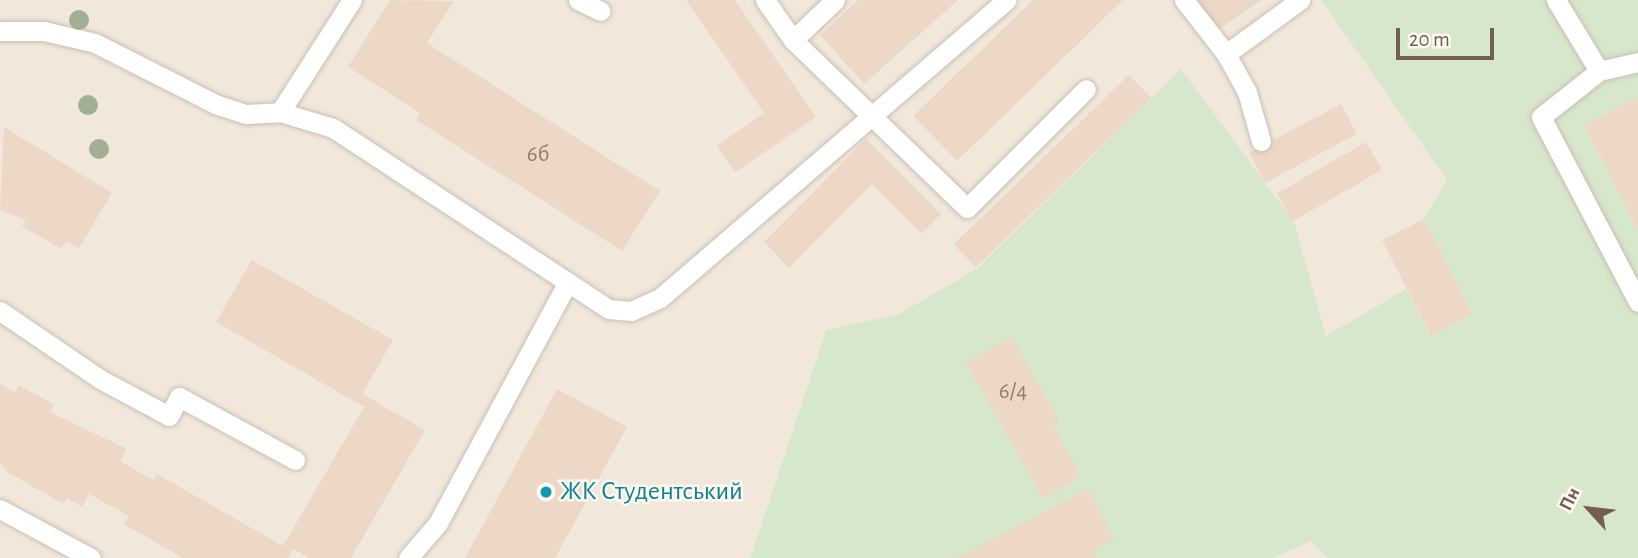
<!DOCTYPE html>
<html>
<head>
<meta charset="utf-8">
<style>
  body { margin:0 }
  #map { position:relative; width:1638px; height:558px; overflow:hidden; background:#fbf5ec; font-family:"Alegreya Sans",sans-serif }
  div>[style] { position:absolute }
  .residential>* { inset:0; background:#f1e8db; transform-origin:0 0 }
  .green>* { inset:0; background:#d6e7cc }
  .building>* { inset:0; background:#edd7c7; transform-origin:0 0 }
  .roads { filter:drop-shadow(0 0 2px #ccbeb3) drop-shadow(0 0 2px #ccbeb3) }
  .service>* { height:19px; margin:-9.5px; padding:0 9.5px; transform-origin:9.5px; border-radius:9.5px; background:#fff }
  .trees>* { width:20px; height:20px; margin:-10px; border-radius:50%; background:#a1b093 }
  .dots>* { width:19px; height:19px; translate:-50% -50%; box-sizing:border-box; border:4px solid #fdf9f3; border-radius:50% }
  span { translate:-50% -50%; white-space:nowrap; text-align:center; line-height:1.15; -webkit-text-stroke:5px #fdf9f3; paint-order:stroke }
  .number-label { font-size:23px; color:#927c6e }
  .number-label span { -webkit-text-stroke-width:0 }
  .culture-label { font-size:26px; color:#0d838f }
  .left { translate:0 -50%; text-align:left }
  .north { position:absolute; left:1554px; top:474px; width:70px; height:70px; -webkit-text-stroke:5px #fdf9f3; paint-order:stroke; rotate:297deg; font-size:19px; font-weight:700; line-height:28px; text-align:center; color:#745e51 }
  .north::after { content:''; display:block; margin:auto; width:24px; height:32px; background:#745e51; clip-path:polygon(50% 0,100% 100%,50% 72%,0 100%) }
  .scale { position:absolute; left:1396px; top:28px; width:98px; height:32px; box-sizing:border-box; border:4px solid #745e51; border-top:0; padding-left:9px; font-size:21px; line-height:24px; white-space:nowrap; color:#745e51; -webkit-text-stroke:5px #fdf9f3; paint-order:stroke }
</style>
</head>
<body>
<div id="map">
  <div class="residential">
    <div style="left:0;top:0;width:1638px;height:558px"></div>
  </div>
  <div class="green">
    <div style="clip-path:polygon(1321px 0,1638px 0,1638px 97px,1584px 125px,1638px 231px,1638px 558px,1328px 558px,1311px 541px,1272px 558px,750px 558px,826px 330px,899px 314px,977px 269px,1181px 69px,1294px 222px,1326px 336px,1406px 289px,1430px 336px,1472px 315px,1424px 219px,1447px 180px)"></div>
  </div>
  <div class="building">
    <div style="clip-path:polygon(390px 0,454px 1px,427px 43px,660px 191px,622px 251px,416px 120px,420px 113px,348px 67px)"></div>
    <div style="clip-path:polygon(686px 0,735px 0,816px 117px,735px 172px,717px 146px,764px 113px)"></div>
    <div style="clip-path:polygon(858px 0,958px 0,864px 84px,820px 35px)"></div>
    <div style="clip-path:polygon(1033px 0,1123px 0,957px 161px,913px 116px)"></div>
    <div style="clip-path:polygon(1189px 0,1261px 0,1213px 34px)"></div>
    <div style="left:1129px;top:75px;width:32px;height:244px;rotate:46deg"></div>
    <div style="clip-path:polygon(1638px 97px,1638px 231px,1584px 125px)"></div>
    <div style="left:1341px;top:104px;width:34px;height:104px;rotate:62deg"></div>
    <div style="clip-path:polygon(4px 127px,112px 193px,79px 248px,66px 241px,61px 249px,22px 226px,26px 220px,0 210px)"></div>
    <div style="clip-path:polygon(866px 139px,941px 214px,922px 234px,872px 184px,789px 268px,764px 242px)"></div>
    <div style="left:1366px;top:142px;width:32px;height:103px;rotate:60deg"></div>
    <div style="left:1424px;top:219px;width:107px;height:47px;rotate:63deg"></div>
    <div style="clip-path:polygon(252px 260px,393px 340px,362px 394px,425px 430px,351px 558px,309px 558px,293px 549px,288px 558px,183px 558px,124px 524px,129px 516px,89px 494px,82px 507px,67px 498px,64px 504px,7px 472px,0 462px,0 384px,15px 393px,19px 385px,54px 405px,50px 412px,127px 449px,120px 461px,153px 480px,157px 474px,283px 546px,364px 407px,216px 322px)"></div>
    <div style="clip-path:polygon(1012px 337px,1059px 420px,1052px 424px,1081px 476px,1043px 498px,966px 363px)"></div>
    <div style="clip-path:polygon(557px 389px,627px 427px,555px 558px,465px 558px)"></div>
    <div style="clip-path:polygon(1088px 489px,1114px 539px,1093px 550px,1097px 558px,956px 558px)"></div>
  </div>
  <div class="roads">
    <div class="service">
      <div style="left:578px;top:0;width:25px;rotate:26deg"></div>
      <div style="left:765px;top:0;width:49px;rotate:55deg"></div>
      <div style="left:835px;top:0;width:58px;rotate:136.4deg"></div>
      <div style="left:793px;top:40px;width:242px;rotate:44deg"></div>
      <div style="left:967px;top:208px;width:168px;rotate:-45deg"></div>
      <div style="left:1184px;top:0;width:68px;rotate:52.1deg"></div>
      <div style="left:1226px;top:54px;width:43px;rotate:61.1deg"></div>
      <div style="left:1247px;top:92px;width:51px;rotate:74.1deg"></div>
      <div style="left:1556px;top:0;width:83px;rotate:58.8deg"></div>
      <div style="left:0;top:31px;width:44px"></div>
      <div style="left:44px;top:31px;width:52px;rotate:13.2deg"></div>
      <div style="left:95px;top:43px;width:135px;rotate:26.9deg"></div>
      <div style="left:215px;top:104px;width:33px;rotate:18deg"></div>
      <div style="left:246px;top:114px;width:34px;rotate:-3deg"></div>
      <div style="left:280px;top:112px;width:55px;rotate:16.8deg"></div>
      <div style="left:333px;top:128px;width:330px;rotate:33.3deg"></div>
      <div style="left:609px;top:309px;width:22px;rotate:5deg"></div>
      <div style="left:631px;top:311px;width:32px;rotate:-24deg"></div>
      <div style="left:660px;top:298px;width:457px;rotate:-40.7deg"></div>
      <div style="left:1226px;top:54px;width:92px;rotate:-36.1deg"></div>
      <div style="left:1638px;top:62px;width:40px;rotate:167deg"></div>
      <div style="left:1599px;top:71px;width:74px;rotate:141.6deg"></div>
      <div style="left:1541px;top:117px;width:209px;rotate:62.3deg"></div>
      <div style="left:280px;top:112px;width:133px;rotate:-57.3deg"></div>
      <div style="left:0;top:311px;width:121px;rotate:34.2deg"></div>
      <div style="left:100px;top:379px;width:78px;rotate:28.2deg"></div>
      <div style="left:169px;top:416px;width:21px;rotate:-62deg"></div>
      <div style="left:179px;top:397px;width:132px;rotate:28.5deg"></div>
      <div style="left:0;top:509px;width:103px;rotate:28.3deg"></div>
      <div style="left:408px;top:558px;width:46px;rotate:-49.4deg"></div>
      <div style="left:438px;top:523px;width:274px;rotate:-61.7deg"></div>
    </div>
  </div>
  <div class="trees">
    <div style="left:79px;top:20px"></div>
    <div style="left:88px;top:105px"></div>
    <div style="left:99px;top:149px"></div>
  </div>
  <div class="dots">
    <div style="left:546px;top:492px;background:#0f9aa8"></div>
  </div>
  <div class="number-label">
    <span style="left:538px;top:155px">6б</span>
    <span style="left:1013px;top:392px">6/4</span>
  </div>
  <div class="culture-label">
    <span class="left" style="left:560px;top:492px">ЖК Студентський</span>
  </div>
  <div class="north">Пн</div>
  <div class="scale">20 m</div>
</div>
</body>
</html>
